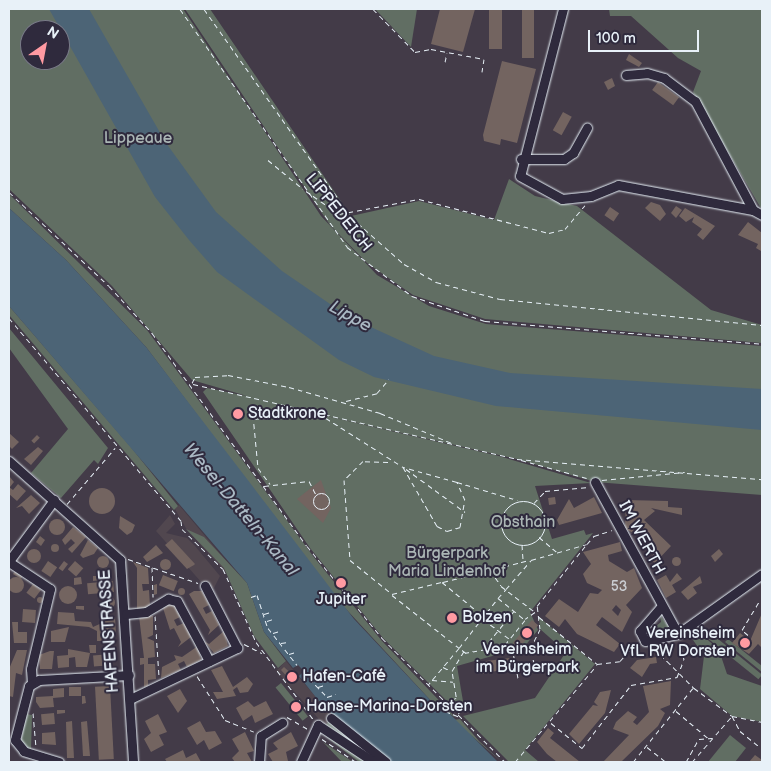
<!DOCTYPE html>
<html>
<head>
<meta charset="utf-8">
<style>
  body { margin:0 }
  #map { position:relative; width:771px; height:771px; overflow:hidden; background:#433b48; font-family:"Balsamiq Sans",sans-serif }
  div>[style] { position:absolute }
  .built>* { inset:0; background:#51474f }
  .green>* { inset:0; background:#616e63; transform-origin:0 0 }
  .water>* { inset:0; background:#4c6476 }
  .building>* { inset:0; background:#736460; transform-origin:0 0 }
  .round { border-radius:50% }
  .path>* { height:1px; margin-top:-0.5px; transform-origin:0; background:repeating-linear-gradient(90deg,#e8f1f8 0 5px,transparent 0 9px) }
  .path>.ring { margin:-0.5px; padding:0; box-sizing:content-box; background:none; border:1px solid #e8f1f8; border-radius:50% }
  .roads { filter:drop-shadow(0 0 1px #e8f1f8) drop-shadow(0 0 1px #e8f1f8) }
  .minor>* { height:9px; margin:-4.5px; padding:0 4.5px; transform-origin:4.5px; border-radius:4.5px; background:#2f2a3d }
  .dots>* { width:14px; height:14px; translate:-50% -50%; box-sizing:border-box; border:2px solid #2f2a3d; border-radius:50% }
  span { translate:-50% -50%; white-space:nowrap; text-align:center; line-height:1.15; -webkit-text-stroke:4px #2f2a3d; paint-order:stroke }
  .number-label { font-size:14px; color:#cbced2 }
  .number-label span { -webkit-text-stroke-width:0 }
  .park-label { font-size:16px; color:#abb6b5 }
  .street-label { font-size:16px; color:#e8f1f8 }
  .poi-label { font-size:16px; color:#e8f1f8 }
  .left { translate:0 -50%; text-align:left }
  .right { translate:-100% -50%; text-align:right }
  .water-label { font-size:18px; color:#aab9c4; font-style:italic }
  .frame { position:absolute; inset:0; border:10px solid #e8f1f8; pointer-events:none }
  .north { position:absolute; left:20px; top:20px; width:50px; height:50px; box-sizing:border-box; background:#2f2a3d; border:1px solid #797a88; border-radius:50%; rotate:33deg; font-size:14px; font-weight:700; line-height:20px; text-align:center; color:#e8f1f8 }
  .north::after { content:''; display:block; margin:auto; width:18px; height:22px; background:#ff9aa2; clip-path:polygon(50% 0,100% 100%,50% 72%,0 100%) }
  .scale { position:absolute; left:588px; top:30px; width:111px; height:22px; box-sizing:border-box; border:2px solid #e8f1f8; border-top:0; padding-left:6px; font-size:15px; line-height:18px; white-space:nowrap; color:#e8f1f8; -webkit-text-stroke:4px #2f2a3d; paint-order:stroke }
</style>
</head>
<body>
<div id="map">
  <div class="built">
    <div style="clip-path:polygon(179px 505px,243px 581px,247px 583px,237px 584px,187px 530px,175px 509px)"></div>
    <div style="clip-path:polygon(170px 515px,175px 524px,166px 533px,187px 538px,195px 546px,220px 576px,214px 588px,202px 583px,156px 531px)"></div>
    <div style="clip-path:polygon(286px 661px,332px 717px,325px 726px,276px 671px)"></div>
  </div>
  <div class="green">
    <div style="clip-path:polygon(evenodd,9px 9px,183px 9px,321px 216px,377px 275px,429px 306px,486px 324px,762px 346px,762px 495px,595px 482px,517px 459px,296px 409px,499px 456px,591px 483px,535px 486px,552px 539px,584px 530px,586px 535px,593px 533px,530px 612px,538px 630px,524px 647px,457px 666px,464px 707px,457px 711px,383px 638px,310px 548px,203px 392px,207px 388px,247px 396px,192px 380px,112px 286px,9px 189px,9px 9px,30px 30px,60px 30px,60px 60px,30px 60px,30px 30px)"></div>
    <div style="clip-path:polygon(185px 9px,210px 9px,351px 216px,419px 201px,494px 220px,509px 179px,535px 196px,577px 206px,711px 310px,762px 325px,762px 343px,485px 319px,413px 295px,367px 263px,330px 225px)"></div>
    <div style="clip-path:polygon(375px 9px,417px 9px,411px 47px)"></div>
    <div style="clip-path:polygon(609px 9px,762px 9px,762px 210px,693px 92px,701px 71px,678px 58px,631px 16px,610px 16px)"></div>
    <div style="clip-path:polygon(9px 194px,147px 330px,313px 556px,382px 641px,456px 718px,433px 703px,333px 595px,146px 347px,66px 260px,9px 208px)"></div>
    <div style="clip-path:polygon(9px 306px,130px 446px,178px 506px,174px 510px,9px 315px)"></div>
    <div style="clip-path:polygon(9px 328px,108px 448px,98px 464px,94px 460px,61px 498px,31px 473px,68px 429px,9px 348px)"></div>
    <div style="clip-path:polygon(186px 529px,204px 537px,247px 583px,264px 632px,286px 661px,278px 668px,254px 636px,224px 568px)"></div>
    <div style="clip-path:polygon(660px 615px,672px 631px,665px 636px,668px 630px,654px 632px,650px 637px,645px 634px,645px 628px,649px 632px,661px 622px)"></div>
    <div style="clip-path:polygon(539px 617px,595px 664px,525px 750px,539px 762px,509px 762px,463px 716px,535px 698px,566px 652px,540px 629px)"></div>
    <div style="left:707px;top:630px;width:71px;height:6px;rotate:39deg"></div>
    <div style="clip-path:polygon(699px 632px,719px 650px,727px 674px,762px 686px,762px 722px,732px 716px,700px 689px,704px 656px,691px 637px)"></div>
    <div style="clip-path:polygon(728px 639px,762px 666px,762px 672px,725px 642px)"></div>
    <div style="left:281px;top:683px;width:43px;height:7px;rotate:51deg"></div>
    <div style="clip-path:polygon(26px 714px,32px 715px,31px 750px,21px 742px)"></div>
    <div style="clip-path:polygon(460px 719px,479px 741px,502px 762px,453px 720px)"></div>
    <div style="clip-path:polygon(329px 721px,333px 725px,380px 762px,325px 726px)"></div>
    <div style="clip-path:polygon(321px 733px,337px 743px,368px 762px,359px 762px)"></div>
    <div style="clip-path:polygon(730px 735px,746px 748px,735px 762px,708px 762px)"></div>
    <div style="clip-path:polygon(323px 742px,353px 762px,342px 762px)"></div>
  </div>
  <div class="water">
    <div style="clip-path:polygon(49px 9px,89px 9px,166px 143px,216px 212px,282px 271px,349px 317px,434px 356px,510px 373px,762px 389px,762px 430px,496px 406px,374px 377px,339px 360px,217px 272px,189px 240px,155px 197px)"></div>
    <div style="clip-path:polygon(9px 208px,66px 260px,146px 347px,354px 619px,433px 703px,438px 702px,498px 762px,390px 762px,322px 705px,299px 676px,304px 671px,298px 665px,293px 668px,264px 632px,247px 583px,9px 306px)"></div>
  </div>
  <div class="building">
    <div style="clip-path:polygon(440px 9px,475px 9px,463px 52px,431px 44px)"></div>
    <div style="left:489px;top:9px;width:13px;height:40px"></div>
    <div style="left:522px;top:9px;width:12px;height:49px"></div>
    <div style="clip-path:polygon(629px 54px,642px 63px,639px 67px,626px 60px)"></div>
    <div style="clip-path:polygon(502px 61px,536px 69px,517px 143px,501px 139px,500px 145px,484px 141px,483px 135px)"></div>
    <div style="clip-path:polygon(612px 78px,615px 86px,608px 90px,604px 82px)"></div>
    <div style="left:658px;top:82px;width:26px;height:10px;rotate:36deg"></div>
    <div style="left:563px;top:112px;width:10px;height:21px;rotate:29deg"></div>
    <div style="clip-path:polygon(651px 202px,660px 205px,666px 214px,660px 221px,645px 208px)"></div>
    <div style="clip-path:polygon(676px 206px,682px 210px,676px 218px,671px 213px)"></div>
    <div style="left:610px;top:207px;width:11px;height:10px;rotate:34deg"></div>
    <div style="clip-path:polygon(685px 208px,715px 226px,703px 240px,697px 235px,702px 229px,692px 222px,694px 217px,686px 222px,679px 216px)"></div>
    <div style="clip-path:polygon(748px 222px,762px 233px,761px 251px,756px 248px,758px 244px,738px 235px)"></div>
    <div class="round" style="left:232.5px;top:407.5px;width:11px;height:11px"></div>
    <div style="clip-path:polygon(9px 433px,19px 442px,12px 449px,9px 446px)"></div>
    <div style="left:37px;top:435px;width:4px;height:8px;rotate:45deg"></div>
    <div style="clip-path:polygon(38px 447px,43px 451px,31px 465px,24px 459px)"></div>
    <div style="clip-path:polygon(9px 476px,14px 482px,10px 487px,9px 486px)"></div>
    <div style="clip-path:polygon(321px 480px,331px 508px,323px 523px,297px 499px)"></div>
    <div style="clip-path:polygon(18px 484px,26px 491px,17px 501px,9px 494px,9px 487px,13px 490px)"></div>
    <div class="round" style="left:89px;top:488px;width:26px;height:26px"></div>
    <div style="clip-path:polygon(31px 495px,40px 503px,29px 514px,22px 506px,16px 508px)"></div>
    <div style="left:555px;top:497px;width:7px;height:7px;rotate:82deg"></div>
    <div style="clip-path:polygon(594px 497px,602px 513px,559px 525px,557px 520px,569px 499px,574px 508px)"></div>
    <div style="clip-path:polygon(626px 500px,668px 501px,668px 507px,682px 508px,682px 515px,651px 508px,655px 511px,644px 520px,671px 546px,655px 563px,649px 559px,657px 550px,653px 546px,650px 550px,639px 540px,642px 537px,625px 529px)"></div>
    <div style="clip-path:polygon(120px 516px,135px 525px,132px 532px,127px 535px,119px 528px)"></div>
    <div class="round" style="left:49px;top:519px;width:16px;height:16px"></div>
    <div style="clip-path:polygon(73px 527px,86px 537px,72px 553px,68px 549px,75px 543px,71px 539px,65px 545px,62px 540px)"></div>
    <div style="clip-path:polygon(40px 536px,45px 540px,41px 546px,36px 542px)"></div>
    <div style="clip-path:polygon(172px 539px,195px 564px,194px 565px,187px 569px,165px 545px)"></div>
    <div style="clip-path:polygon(88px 540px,98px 548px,94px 554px,83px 558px,80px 555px)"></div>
    <div style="clip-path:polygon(evenodd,620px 542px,622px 551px,608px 555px,609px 561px,627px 572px,634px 568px,642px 588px,626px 605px,632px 612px,622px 632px,602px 617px,596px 625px,620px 644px,614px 652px,577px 634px,565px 619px,559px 627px,545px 616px,559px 599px,578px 612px,590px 593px,598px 594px,602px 590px,587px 583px,583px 574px,591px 564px,583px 552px,620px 542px,616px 605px,621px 610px,618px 616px,612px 610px,616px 605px)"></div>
    <div class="round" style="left:51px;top:544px;width:8px;height:8px"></div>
    <div style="clip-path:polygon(156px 545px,163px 553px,147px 562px,143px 557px)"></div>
    <div class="round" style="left:27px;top:549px;width:14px;height:14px"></div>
    <div style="clip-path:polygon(719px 549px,723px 554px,715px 562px,711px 556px)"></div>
    <div class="round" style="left:97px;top:556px;width:12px;height:12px"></div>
    <div class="round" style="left:671.5px;top:556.5px;width:9px;height:9px"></div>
    <div class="round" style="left:159.5px;top:558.5px;width:11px;height:11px"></div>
    <div style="left:48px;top:561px;width:11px;height:12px;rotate:34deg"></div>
    <div style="left:64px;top:561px;width:5px;height:9px;rotate:37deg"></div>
    <div style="left:75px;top:561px;width:11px;height:11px;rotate:41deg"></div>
    <div style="clip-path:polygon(133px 562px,148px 568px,149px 584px,142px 584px,143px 591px,149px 590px,150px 606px,144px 610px,137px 610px,137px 568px)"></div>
    <div style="clip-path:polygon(16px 570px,23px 575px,21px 579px,13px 574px)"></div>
    <div style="clip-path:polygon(677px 573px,682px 579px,672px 585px,676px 592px,666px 598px,657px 580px,666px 575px,670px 582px)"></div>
    <div style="left:163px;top:575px;width:16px;height:11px;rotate:22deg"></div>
    <div style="clip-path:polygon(93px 576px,100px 576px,101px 580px,93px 581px)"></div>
    <div style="clip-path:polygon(700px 576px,702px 583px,693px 587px,697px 593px,688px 600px,681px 592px)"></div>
    <div style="clip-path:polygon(81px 577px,82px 584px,74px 585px,74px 578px)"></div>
    <div class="round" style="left:8px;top:577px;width:16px;height:16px"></div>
    <div style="left:113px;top:581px;width:11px;height:26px;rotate:85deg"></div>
    <div style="left:33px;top:584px;width:10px;height:11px;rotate:37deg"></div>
    <div style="clip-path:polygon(157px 584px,157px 594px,154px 595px,154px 585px)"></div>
    <div class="round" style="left:59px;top:586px;width:18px;height:18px"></div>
    <div class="round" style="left:177.5px;top:587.5px;width:7px;height:7px"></div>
    <div style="clip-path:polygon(194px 591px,202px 591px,209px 605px,203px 608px,206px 614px,212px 611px,219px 625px,208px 635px,210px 630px,189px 594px)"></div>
    <div class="round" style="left:103.5px;top:596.5px;width:11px;height:11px"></div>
    <div class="round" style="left:37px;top:597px;width:6px;height:6px"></div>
    <div style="clip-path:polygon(173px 603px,180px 617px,174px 620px,177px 626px,184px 623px,191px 637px,178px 647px,181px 642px,174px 628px,170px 630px,163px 608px,157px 607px)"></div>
    <div style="clip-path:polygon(76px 606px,84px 606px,84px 610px,76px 609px)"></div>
    <div style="left:23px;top:609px;width:13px;height:13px;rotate:4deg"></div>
    <div style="clip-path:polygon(58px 612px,74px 613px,75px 621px,91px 622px,93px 627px,104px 622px,104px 618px,115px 617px,116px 634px,110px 634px,111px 641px,97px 641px,97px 631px,89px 627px,57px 624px)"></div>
    <div style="clip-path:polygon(762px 613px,762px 648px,758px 644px,749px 654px,732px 643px,740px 633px,750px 641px)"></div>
    <div style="clip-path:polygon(139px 616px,153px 616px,153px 635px,147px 638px,154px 641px,155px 657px,148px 658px,148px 664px,155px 664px,156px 679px,148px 680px,148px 686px,144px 687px,144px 664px,140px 665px,140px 658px,144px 658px)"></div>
    <div style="left:532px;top:620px;width:8px;height:30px;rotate:40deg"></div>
    <div style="clip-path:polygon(12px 622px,18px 622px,18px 632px,27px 632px,27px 643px,14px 643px)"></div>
    <div style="clip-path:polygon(69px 627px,65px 642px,51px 642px,51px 631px)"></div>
    <div style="clip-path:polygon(224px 631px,228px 646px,214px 653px,204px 641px,209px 644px)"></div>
    <div style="clip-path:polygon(89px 645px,96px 645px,96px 653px,90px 653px)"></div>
    <div style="clip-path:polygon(198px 646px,201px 660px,187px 667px,184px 661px,178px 664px,181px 670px,161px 678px,162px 667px,176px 660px,174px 655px,182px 657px)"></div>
    <div style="clip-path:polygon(68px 649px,90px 653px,87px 667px,76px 667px,75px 657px,69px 658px,69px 667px,58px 668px,57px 656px,68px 655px)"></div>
    <div style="clip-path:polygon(17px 650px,27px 650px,22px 675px,16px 673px,13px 697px,9px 696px,9px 669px)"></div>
    <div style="clip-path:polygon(50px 651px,54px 651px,52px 669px,40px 669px,39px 655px)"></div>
    <div style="left:111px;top:654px;width:11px;height:18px;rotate:85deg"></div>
    <div style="clip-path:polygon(656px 657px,657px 663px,650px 664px,642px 677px,630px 668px,637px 660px)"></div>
    <div style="clip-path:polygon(511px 658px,513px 668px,480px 674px,478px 662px)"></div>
    <div style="clip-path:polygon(222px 666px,233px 687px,247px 677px,253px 684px,248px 692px,240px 693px,237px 687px,233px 690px,236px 696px,217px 699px,213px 692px,223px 692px,211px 670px)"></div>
    <div style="clip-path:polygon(284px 667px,296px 678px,292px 682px,281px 670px)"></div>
    <div style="clip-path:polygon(671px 681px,670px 705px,660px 709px,665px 713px,658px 726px,621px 762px,603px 762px,629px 735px,613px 729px,616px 722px,628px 711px,637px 717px,633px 722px,637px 725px,649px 712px,643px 686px)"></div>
    <div style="left:110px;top:686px;width:73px;height:15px;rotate:87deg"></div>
    <div style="left:81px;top:687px;width:9px;height:12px;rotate:90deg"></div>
    <div style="clip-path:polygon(64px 688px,64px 697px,53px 698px,54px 707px,40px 708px,36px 702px,36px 697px,53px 696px,53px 689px)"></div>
    <div style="clip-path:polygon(180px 689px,187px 701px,178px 713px,167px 696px)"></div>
    <div style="clip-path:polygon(611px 690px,605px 713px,579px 744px,569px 734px,593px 705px,598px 706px,594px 702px,600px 692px)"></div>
    <div style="clip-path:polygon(82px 696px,85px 696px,86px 703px,82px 704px)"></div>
    <div style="clip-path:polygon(248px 701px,254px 707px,266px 701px,273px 714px,255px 723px,252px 715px,243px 721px,236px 708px)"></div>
    <div style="clip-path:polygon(57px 710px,65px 710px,65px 713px,57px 714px)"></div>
    <div style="left:54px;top:713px;width:11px;height:13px;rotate:85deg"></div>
    <div style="clip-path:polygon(158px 714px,167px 732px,159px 735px,164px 745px,151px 752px,144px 739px,151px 733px,145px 721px)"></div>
    <div style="clip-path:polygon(72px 721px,74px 758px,67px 758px,66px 722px)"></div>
    <div style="clip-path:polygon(87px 721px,90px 756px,83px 756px,81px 722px)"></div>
    <div style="clip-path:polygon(200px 721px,206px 732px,215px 731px,222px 743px,209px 750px,204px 740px,197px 745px,187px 728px)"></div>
    <div style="clip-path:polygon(548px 728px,554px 733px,550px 738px,580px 762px,557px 762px,547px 754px,537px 742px)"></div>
    <div style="clip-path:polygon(55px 732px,56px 745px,42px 744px,42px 733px)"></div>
    <div style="clip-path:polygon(245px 732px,254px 751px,247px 753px,252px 762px,235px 762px,232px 758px,239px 751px,232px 739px)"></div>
    <div style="clip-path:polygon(291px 732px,298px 746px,286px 752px,288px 761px,273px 762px,268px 754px,278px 749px,273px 743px)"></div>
    <div style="clip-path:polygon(183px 750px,186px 758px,196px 753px,201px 762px,167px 762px,165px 759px)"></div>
    <div style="clip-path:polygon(755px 755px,762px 760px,762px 762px,749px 762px)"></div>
  </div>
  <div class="path">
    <div style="left:180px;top:9px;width:291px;rotate:54.9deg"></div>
    <div style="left:347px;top:247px;width:81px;rotate:37deg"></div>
    <div style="left:412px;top:296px;width:77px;rotate:18.9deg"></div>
    <div style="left:485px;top:321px;width:278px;rotate:4.7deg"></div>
    <div style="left:204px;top:9px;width:255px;rotate:54.7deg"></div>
    <div style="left:351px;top:217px;width:71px;rotate:41.6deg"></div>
    <div style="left:404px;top:264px;width:37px;rotate:29deg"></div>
    <div style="left:436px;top:282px;width:66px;rotate:14.9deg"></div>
    <div style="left:500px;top:299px;width:263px;rotate:5.7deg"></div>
    <div style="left:373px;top:9px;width:60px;rotate:45.7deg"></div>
    <div style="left:415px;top:52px;width:16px;rotate:-11deg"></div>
    <div style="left:431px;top:49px;width:54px;rotate:10.7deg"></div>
    <div style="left:484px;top:59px;width:13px;rotate:99deg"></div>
    <div style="left:445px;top:62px;width:9px;rotate:-77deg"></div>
    <div style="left:268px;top:160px;width:45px;rotate:39.6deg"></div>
    <div style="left:306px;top:191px;width:40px;rotate:34.9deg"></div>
    <div style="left:339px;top:214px;width:81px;rotate:-10.6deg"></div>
    <div style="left:419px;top:199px;width:134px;rotate:14.7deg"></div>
    <div style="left:549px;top:233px;width:16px;rotate:-14deg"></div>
    <div style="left:565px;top:229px;width:31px;rotate:-50deg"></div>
    <div style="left:9px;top:192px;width:137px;rotate:43.2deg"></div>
    <div style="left:109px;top:286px;width:64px;rotate:47.5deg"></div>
    <div style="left:152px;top:333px;width:263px;rotate:54deg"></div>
    <div style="left:307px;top:546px;width:119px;rotate:50.8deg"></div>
    <div style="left:382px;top:638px;width:175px;rotate:45.2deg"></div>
    <div style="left:9px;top:318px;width:266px;rotate:49.7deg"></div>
    <div style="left:181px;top:521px;width:8px;rotate:83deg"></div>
    <div style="left:182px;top:529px;width:57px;rotate:44.3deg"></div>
    <div style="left:223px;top:569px;width:80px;rotate:65.7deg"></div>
    <div style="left:256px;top:642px;width:96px;rotate:53.5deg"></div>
    <div style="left:192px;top:383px;width:7px;rotate:-63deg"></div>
    <div style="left:195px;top:377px;width:33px;rotate:-3deg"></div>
    <div style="left:228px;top:375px;width:62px;rotate:11.1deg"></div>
    <div style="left:289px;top:387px;width:95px;rotate:15.9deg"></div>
    <div style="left:380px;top:413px;width:80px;rotate:22.7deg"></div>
    <div style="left:193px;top:384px;width:333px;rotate:13deg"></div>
    <div style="left:517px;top:459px;width:246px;rotate:4.7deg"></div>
    <div style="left:346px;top:401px;width:32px;rotate:-14deg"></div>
    <div style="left:377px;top:393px;width:18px;rotate:-49deg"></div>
    <div style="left:318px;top:413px;width:101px;rotate:32.4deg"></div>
    <div style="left:403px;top:467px;width:68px;rotate:60deg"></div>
    <div style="left:437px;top:526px;width:11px;rotate:27deg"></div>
    <div style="left:447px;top:531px;width:14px;rotate:-17deg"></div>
    <div style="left:460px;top:527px;width:27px;rotate:-80deg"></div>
    <div style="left:465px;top:500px;width:20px;rotate:-114deg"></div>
    <div style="left:457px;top:482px;width:56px;rotate:-164.5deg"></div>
    <div style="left:253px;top:419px;width:4px;rotate:-90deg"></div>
    <div style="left:253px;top:415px;width:53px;rotate:84.6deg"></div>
    <div style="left:258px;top:468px;width:20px;rotate:53deg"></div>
    <div style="left:254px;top:419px;width:60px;rotate:-6.7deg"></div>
    <div style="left:521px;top:460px;width:68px;rotate:15.3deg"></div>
    <div style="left:388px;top:462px;width:25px;rotate:-178deg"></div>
    <div style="left:363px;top:461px;width:27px;rotate:135deg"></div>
    <div style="left:344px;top:480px;width:80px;rotate:85.7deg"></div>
    <div style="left:350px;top:560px;width:54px;rotate:39deg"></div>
    <div style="left:392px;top:594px;width:51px;rotate:-13.5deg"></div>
    <div style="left:442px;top:582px;width:53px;rotate:39.7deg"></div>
    <div style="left:406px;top:469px;width:73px;rotate:36.1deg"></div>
    <div style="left:602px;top:480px;width:83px;rotate:-5.5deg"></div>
    <div style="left:457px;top:482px;width:63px;rotate:16.7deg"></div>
    <div style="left:264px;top:486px;width:45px;rotate:-6.3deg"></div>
    <div style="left:309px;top:481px;width:16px;rotate:63deg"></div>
    <div class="ring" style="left:313px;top:493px;width:15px;height:15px"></div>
    <div class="ring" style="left:501px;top:501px;width:43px;height:43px"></div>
    <div style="left:534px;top:503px;width:16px;rotate:-47deg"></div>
    <div style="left:545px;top:491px;width:44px;rotate:-5.2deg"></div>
    <div style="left:67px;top:504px;width:74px;rotate:-49.4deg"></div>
    <div style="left:539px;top:537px;width:23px;rotate:40deg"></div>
    <div style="left:522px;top:545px;width:16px;rotate:86deg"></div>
    <div style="left:128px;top:559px;width:74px;rotate:18.9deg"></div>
    <div style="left:152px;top:567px;width:30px;rotate:88deg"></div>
    <div style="left:490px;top:570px;width:19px;rotate:55deg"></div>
    <div style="left:501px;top:586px;width:43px;rotate:37.4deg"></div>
    <div style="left:535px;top:612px;width:12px;rotate:145deg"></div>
    <div style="left:443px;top:582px;width:89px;rotate:-14.3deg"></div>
    <div style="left:392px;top:595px;width:85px;rotate:38.3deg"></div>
    <div style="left:459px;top:648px;width:48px;rotate:130deg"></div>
    <div style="left:251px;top:597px;width:6px;rotate:-18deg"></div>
    <div style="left:257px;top:595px;width:35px;rotate:72deg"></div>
    <div style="left:268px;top:628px;width:47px;rotate:51.9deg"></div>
    <div style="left:498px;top:598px;width:35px;rotate:39deg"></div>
    <div style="left:525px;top:620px;width:33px;rotate:129deg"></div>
    <div style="left:504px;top:646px;width:39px;rotate:170deg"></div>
    <div style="left:466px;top:653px;width:9px;rotate:-144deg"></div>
    <div style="left:459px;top:648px;width:63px;rotate:-52deg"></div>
    <div style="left:498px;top:598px;width:12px;rotate:-48deg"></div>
    <div style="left:506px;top:589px;width:38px;rotate:-49deg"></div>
    <div style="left:531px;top:560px;width:58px;rotate:-15.9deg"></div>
    <div style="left:587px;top:544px;width:11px;rotate:-49deg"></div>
    <div style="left:594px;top:536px;width:19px;rotate:-18deg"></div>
    <div style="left:264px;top:614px;width:7px;rotate:-16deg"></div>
    <div style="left:155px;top:616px;width:61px;rotate:86.2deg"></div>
    <div style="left:539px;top:617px;width:75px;rotate:39deg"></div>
    <div style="left:597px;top:664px;width:23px;rotate:-7deg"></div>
    <div style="left:620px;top:661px;width:24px;rotate:-48deg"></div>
    <div style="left:483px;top:619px;width:34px;rotate:37deg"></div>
    <div style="left:267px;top:621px;width:6px;rotate:-18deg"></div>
    <div style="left:273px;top:633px;width:7px;rotate:-16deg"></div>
    <div style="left:748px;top:635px;width:8px;rotate:-140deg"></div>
    <div style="left:742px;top:630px;width:33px;rotate:-59deg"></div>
    <div style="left:281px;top:643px;width:7px;rotate:-8deg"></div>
    <div style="left:244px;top:644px;width:20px;rotate:27deg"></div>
    <div style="left:654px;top:648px;width:57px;rotate:45deg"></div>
    <div style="left:694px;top:688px;width:47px;rotate:36.4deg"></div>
    <div style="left:732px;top:716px;width:17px;rotate:62deg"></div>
    <div style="left:740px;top:731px;width:28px;rotate:39deg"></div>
    <div style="left:483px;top:649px;width:49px;rotate:-50.8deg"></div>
    <div style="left:289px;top:654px;width:7px;rotate:-16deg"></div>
    <div style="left:443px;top:667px;width:9px;rotate:27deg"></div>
    <div style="left:303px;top:672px;width:35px;rotate:46deg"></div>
    <div style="left:327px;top:697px;width:9px;rotate:-18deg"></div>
    <div style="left:537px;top:673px;width:25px;rotate:-106deg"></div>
    <div style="left:530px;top:649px;width:22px;rotate:-63deg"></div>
    <div style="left:540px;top:629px;width:23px;rotate:-97deg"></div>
    <div style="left:537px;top:606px;width:78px;rotate:-51.2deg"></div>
    <div style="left:197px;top:676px;width:52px;rotate:57.5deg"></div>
    <div style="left:225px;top:720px;width:31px;rotate:22deg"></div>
    <div style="left:309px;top:678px;width:8px;rotate:-23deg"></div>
    <div style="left:518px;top:678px;width:25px;rotate:-101deg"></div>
    <div style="left:513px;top:653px;width:16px;rotate:-14deg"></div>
    <div style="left:432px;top:680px;width:21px;rotate:5deg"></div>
    <div style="left:318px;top:687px;width:7px;rotate:-16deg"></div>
    <div style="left:446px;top:702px;width:11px;rotate:-22deg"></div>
    <div style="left:445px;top:711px;width:16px;rotate:22deg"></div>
    <div style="left:676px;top:711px;width:42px;rotate:40.2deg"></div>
    <div style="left:33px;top:713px;width:32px;rotate:85deg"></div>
    <div style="left:459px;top:714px;width:44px;rotate:-99.2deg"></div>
    <div style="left:452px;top:671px;width:23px;rotate:-59deg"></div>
    <div style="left:287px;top:717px;width:24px;rotate:30deg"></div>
    <div style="left:551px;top:723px;width:40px;rotate:39deg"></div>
    <div style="left:582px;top:748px;width:80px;rotate:-52.1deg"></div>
    <div style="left:631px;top:685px;width:47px;rotate:-9.9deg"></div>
    <div style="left:677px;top:677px;width:18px;rotate:-68deg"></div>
    <div style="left:684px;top:660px;width:18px;rotate:-99deg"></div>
    <div style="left:322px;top:739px;width:41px;rotate:34.1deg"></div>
    <div style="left:647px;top:747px;width:24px;rotate:38deg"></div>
    <div style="left:515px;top:762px;width:127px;rotate:-49.8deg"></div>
    <div style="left:633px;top:762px;width:95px;rotate:-51deg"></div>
    <div style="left:686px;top:762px;width:26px;rotate:-61deg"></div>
    <div style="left:699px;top:739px;width:13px;rotate:-4deg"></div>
    <div style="left:692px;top:762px;width:61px;rotate:-49deg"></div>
    <div style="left:732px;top:716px;width:31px;rotate:11deg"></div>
  </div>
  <div class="roads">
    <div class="minor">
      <div style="left:563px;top:9px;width:172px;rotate:104.4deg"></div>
      <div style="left:520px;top:176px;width:48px;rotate:28.7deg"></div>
      <div style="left:562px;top:199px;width:29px;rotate:-6deg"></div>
      <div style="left:591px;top:196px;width:29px;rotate:-22deg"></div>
      <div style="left:618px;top:185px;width:137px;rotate:10.5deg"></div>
      <div style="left:626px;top:75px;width:21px;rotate:-5deg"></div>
      <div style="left:647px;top:73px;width:18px;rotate:16deg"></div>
      <div style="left:664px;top:78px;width:39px;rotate:37deg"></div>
      <div style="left:695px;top:101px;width:123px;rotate:62deg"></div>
      <div style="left:753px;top:210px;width:10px;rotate:29deg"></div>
      <div style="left:521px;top:159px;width:43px"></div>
      <div style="left:564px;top:159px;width:11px;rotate:-34deg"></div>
      <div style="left:573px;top:153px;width:29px;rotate:-61deg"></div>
      <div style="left:9px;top:461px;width:149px;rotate:41.7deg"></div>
      <div style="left:120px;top:560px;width:202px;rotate:86.3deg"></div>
      <div style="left:595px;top:482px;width:173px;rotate:61.4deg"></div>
      <div style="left:9px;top:561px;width:76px;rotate:-53.6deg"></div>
      <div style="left:9px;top:562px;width:49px;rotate:33.4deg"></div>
      <div style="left:50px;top:589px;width:82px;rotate:103.4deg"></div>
      <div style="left:31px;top:669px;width:13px;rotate:86deg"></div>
      <div style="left:661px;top:607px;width:32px;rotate:131deg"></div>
      <div style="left:640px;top:631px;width:11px;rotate:63deg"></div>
      <div style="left:645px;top:641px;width:34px;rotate:-12deg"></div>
      <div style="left:678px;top:634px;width:103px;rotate:-35.5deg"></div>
      <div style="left:126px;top:614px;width:20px;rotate:-6deg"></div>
      <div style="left:146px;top:612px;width:26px;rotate:-31deg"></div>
      <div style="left:168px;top:599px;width:9px;rotate:13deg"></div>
      <div style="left:177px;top:601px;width:68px;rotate:61.9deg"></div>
      <div style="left:130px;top:699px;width:119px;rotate:-25.5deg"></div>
      <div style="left:237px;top:648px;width:70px;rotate:-117.3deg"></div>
      <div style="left:331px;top:718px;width:70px;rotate:38.7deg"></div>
      <div style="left:59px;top:762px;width:37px;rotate:-163deg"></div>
      <div style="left:24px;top:751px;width:14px;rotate:-129deg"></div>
      <div style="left:15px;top:740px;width:56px;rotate:-75.5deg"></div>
      <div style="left:29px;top:686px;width:12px;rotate:-31deg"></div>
      <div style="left:39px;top:680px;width:90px;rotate:-3.2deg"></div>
      <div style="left:259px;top:762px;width:26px;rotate:-86deg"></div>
      <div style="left:261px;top:736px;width:25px;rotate:-32deg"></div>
      <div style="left:301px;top:762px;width:41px;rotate:-65.3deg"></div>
      <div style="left:318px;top:725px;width:67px;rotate:33.5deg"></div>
    </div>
  </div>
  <div class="dots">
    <div style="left:238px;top:414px;background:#ff9aa2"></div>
    <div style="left:341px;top:583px;background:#ff9aa2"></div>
    <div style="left:452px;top:618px;background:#ff9aa2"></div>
    <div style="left:527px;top:633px;background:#ff9aa2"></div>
    <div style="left:745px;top:643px;background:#ff9aa2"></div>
    <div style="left:292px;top:677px;background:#ff9aa2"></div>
    <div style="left:296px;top:707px;background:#ff9aa2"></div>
  </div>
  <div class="number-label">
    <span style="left:619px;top:587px">53</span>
  </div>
  <div class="park-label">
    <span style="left:138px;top:139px">Lippeaue</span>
    <span style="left:523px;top:523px">Obsthain</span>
    <span style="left:447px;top:563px">Bürgerpark<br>Maria Lindenhof</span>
  </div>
  <div class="street-label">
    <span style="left:338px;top:213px;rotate:51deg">LIPPEDEICH</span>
    <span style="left:641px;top:538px;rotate:62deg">IM WERTH</span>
    <span style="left:110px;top:631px;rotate:-94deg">HAFENSTRASSE</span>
  </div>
  <div class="poi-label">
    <span class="left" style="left:248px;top:414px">Stadtkrone</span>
    <span style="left:341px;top:600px">Jupiter</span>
    <span class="left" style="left:462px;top:618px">Bolzen</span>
    <span class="right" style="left:735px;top:643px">Vereinsheim<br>VfL RW Dorsten</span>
    <span style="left:527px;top:659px">Vereinsheim<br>im Bürgerpark</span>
    <span class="left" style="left:302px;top:677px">Hafen-Café</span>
    <span class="left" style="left:306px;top:707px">Hanse-Marina-Dorsten</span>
  </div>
  <div class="water-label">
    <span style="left:350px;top:317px;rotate:29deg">Lippe</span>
    <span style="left:240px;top:510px;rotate:50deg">Wesel-Datteln-Kanal</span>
  </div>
  <div class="frame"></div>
  <div class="north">N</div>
  <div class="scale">100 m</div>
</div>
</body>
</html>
